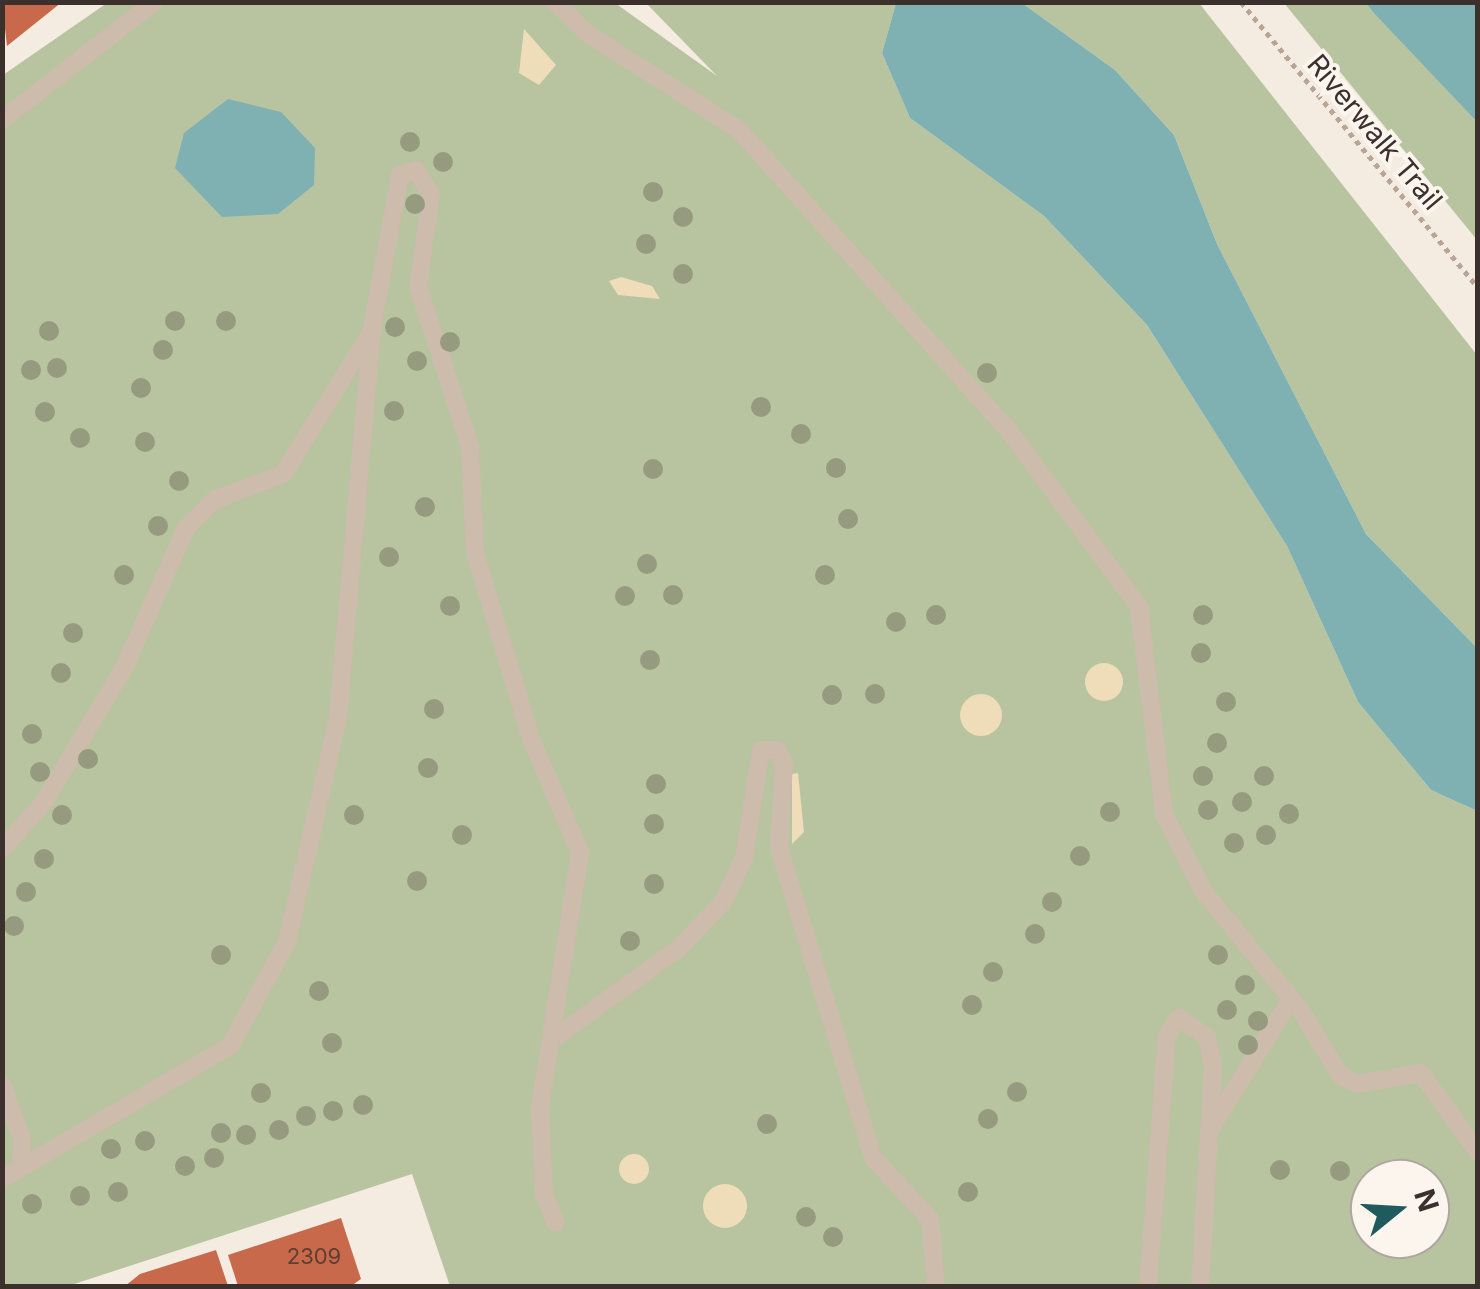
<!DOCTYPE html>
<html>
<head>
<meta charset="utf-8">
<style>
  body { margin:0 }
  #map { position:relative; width:1480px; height:1289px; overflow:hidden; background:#f4ebe1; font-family:Inter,sans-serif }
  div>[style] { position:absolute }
  .green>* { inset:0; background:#b8c4a0 }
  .sand>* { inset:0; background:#efdcb8 }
  .round { border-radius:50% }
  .water>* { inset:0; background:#7fb0b2 }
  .building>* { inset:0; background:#c8694b }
  .path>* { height:5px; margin-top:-2.5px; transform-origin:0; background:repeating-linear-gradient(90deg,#b9a596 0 5px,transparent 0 10px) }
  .service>* { height:18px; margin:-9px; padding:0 9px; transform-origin:9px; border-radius:9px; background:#cdbbac }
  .trees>* { width:20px; height:20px; margin:-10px; border-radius:50%; background:#969b7f }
  span { translate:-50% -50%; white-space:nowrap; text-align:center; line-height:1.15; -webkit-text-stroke:8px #fbf5ee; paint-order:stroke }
  .number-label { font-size:22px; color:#5e3e33 }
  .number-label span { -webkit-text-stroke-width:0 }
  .street-label { font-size:28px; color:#3b302b }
  .frame { position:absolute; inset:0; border:5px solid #3b302b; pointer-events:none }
  .north { position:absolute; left:1350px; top:1159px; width:100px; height:100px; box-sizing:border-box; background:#fbf5ee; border:2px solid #aea6a0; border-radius:50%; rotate:72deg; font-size:28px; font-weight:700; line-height:40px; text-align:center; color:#3b302b }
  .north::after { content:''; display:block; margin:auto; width:35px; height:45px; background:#1f5a5e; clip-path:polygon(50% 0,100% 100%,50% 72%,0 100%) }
</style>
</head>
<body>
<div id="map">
  <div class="green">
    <div style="clip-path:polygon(evenodd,107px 3px,615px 3px,717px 76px,646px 3px,896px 3px,882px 53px,910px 118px,1044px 216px,1147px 325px,1287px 546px,1358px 702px,1431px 790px,1477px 811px,1477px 1286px,450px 1286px,412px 1174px,68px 1286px,3px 1286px,3px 75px,107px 3px,1370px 1179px,1430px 1179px,1430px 1239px,1370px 1239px,1370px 1179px)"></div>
    <div style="clip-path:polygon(1022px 3px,1199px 3px,1477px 355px,1477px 648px,1366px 534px,1217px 244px,1174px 135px,1115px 70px)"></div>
    <div style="clip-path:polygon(1284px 3px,1366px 3px,1477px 122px,1477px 240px)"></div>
  </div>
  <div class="sand">
    <div style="clip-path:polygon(524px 29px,556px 65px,539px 85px,519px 73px)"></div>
    <div style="clip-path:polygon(621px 277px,652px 286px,660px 299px,618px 295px,609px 281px)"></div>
    <div class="round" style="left:1085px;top:663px;width:38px;height:38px"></div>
    <div class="round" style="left:960px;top:694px;width:42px;height:42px"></div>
    <div style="clip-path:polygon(798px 773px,804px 832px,792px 844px,792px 774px)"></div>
    <div class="round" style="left:619px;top:1154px;width:30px;height:30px"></div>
    <div class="round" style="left:703px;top:1184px;width:44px;height:44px"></div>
  </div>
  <div class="water">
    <div style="clip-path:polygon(896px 3px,1022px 3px,1115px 70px,1174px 135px,1217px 244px,1366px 534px,1477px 648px,1477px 811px,1431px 790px,1358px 702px,1287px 546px,1147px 325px,1044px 216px,910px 118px,882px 53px)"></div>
    <div style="clip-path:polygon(1366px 3px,1477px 3px,1477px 122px,1374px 13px)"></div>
    <div style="clip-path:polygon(228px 99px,281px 112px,315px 148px,314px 185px,278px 214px,222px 217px,175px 168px,184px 133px)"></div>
  </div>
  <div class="building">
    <div style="clip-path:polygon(2px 2px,62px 2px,7px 46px)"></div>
    <div style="clip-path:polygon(341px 1218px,361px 1279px,351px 1286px,238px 1286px,228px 1255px)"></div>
    <div style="clip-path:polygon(216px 1250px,228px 1286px,125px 1286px,140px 1274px)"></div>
  </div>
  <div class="path">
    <div style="left:1241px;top:2px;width:371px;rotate:50.3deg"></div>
  </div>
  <div class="service">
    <div style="left:555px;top:2px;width:46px;rotate:44.1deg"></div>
    <div style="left:588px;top:34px;width:179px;rotate:32.4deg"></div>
    <div style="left:739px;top:130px;width:404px;rotate:48.1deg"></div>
    <div style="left:1009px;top:431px;width:219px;rotate:53.5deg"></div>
    <div style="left:1139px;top:607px;width:209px;rotate:83.1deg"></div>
    <div style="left:1164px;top:814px;width:86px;rotate:63.1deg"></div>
    <div style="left:1203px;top:891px;width:153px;rotate:50.6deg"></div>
    <div style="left:1300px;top:1009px;width:77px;rotate:58.8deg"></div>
    <div style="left:1340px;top:1075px;width:19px;rotate:28deg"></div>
    <div style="left:1357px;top:1084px;width:65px;rotate:-9.8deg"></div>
    <div style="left:1421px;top:1073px;width:97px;rotate:54.2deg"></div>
    <div style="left:2px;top:120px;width:192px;rotate:-37.8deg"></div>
    <div style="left:2px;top:849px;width:63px;rotate:-48.2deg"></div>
    <div style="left:44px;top:802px;width:158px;rotate:-59.2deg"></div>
    <div style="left:125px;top:666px;width:151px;rotate:-66.2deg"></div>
    <div style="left:186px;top:528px;width:40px;rotate:-45deg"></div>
    <div style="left:214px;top:500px;width:74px;rotate:-20.6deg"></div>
    <div style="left:283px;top:474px;width:165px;rotate:-58.1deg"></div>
    <div style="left:553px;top:1039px;width:155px;rotate:-35.8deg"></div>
    <div style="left:679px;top:948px;width:64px;rotate:-46.3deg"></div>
    <div style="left:723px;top:902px;width:49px;rotate:-64.5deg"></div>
    <div style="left:744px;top:858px;width:109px;rotate:-81.1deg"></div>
    <div style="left:761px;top:750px;width:16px"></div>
    <div style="left:777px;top:750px;width:15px;rotate:62deg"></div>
    <div style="left:784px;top:763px;width:85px;rotate:93.4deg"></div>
    <div style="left:779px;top:848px;width:324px;rotate:73.1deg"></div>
    <div style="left:873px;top:1158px;width:83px;rotate:46.9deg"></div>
    <div style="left:930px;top:1219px;width:67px;rotate:84.9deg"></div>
    <div style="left:2px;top:1085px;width:58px;rotate:69.7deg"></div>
    <div style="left:22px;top:1139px;width:29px;rotate:92deg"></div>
    <div style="left:1212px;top:1126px;width:150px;rotate:-58.1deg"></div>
    <div style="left:2px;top:1179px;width:264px;rotate:-30.3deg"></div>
    <div style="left:230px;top:1046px;width:119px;rotate:-61.3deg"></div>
    <div style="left:287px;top:942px;width:231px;rotate:-77.2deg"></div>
    <div style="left:338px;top:717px;width:389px;rotate:-85deg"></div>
    <div style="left:372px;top:329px;width:157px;rotate:-79.7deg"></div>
    <div style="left:400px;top:175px;width:17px;rotate:-17deg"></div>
    <div style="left:416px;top:170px;width:29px;rotate:59deg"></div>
    <div style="left:431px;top:195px;width:92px;rotate:98.1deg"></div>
    <div style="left:418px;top:286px;width:169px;rotate:72.1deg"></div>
    <div style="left:470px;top:447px;width:106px;rotate:87.3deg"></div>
    <div style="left:475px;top:553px;width:194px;rotate:73.2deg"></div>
    <div style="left:531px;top:739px;width:123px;rotate:66.6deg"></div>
    <div style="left:580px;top:852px;width:257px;rotate:98.9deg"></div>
    <div style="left:540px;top:1106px;width:88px;rotate:87.4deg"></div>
    <div style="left:544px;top:1194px;width:31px;rotate:68deg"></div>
    <div style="left:1148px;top:1286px;width:252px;rotate:-85.7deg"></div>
    <div style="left:1167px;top:1035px;width:21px;rotate:-55deg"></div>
    <div style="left:1179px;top:1018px;width:34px;rotate:34deg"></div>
    <div style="left:1207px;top:1037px;width:32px;rotate:79deg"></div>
    <div style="left:1213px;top:1068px;width:218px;rotate:93.4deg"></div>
  </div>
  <div class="trees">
    <div style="left:410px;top:142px"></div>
    <div style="left:443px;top:162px"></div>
    <div style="left:653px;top:192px"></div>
    <div style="left:415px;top:204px"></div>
    <div style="left:683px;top:217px"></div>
    <div style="left:646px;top:244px"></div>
    <div style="left:683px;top:274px"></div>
    <div style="left:175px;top:321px"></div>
    <div style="left:226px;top:321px"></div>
    <div style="left:395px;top:327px"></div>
    <div style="left:49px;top:331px"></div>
    <div style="left:450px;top:342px"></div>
    <div style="left:163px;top:350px"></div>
    <div style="left:417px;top:361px"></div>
    <div style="left:57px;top:368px"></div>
    <div style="left:31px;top:370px"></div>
    <div style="left:987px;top:373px"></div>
    <div style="left:141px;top:388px"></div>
    <div style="left:761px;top:407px"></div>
    <div style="left:394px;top:411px"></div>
    <div style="left:45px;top:412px"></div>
    <div style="left:801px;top:434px"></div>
    <div style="left:80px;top:438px"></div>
    <div style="left:145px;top:442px"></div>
    <div style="left:836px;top:468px"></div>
    <div style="left:653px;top:469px"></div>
    <div style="left:179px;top:481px"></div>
    <div style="left:425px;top:507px"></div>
    <div style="left:848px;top:519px"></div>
    <div style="left:158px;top:526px"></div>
    <div style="left:389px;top:557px"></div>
    <div style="left:647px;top:564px"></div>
    <div style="left:124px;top:575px"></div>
    <div style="left:825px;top:575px"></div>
    <div style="left:673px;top:595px"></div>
    <div style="left:625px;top:596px"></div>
    <div style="left:450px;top:606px"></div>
    <div style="left:936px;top:615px"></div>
    <div style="left:1203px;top:615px"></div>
    <div style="left:896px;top:622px"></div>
    <div style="left:73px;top:633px"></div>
    <div style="left:1201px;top:653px"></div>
    <div style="left:650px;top:660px"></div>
    <div style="left:61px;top:673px"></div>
    <div style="left:875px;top:694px"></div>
    <div style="left:832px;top:695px"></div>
    <div style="left:1226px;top:702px"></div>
    <div style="left:434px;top:709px"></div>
    <div style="left:32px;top:734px"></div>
    <div style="left:1217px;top:743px"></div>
    <div style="left:88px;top:759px"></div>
    <div style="left:428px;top:768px"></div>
    <div style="left:40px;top:772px"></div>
    <div style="left:1203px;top:776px"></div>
    <div style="left:1264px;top:776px"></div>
    <div style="left:656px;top:784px"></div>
    <div style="left:1242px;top:802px"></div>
    <div style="left:1208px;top:810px"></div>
    <div style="left:1110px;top:812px"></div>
    <div style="left:1289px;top:814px"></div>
    <div style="left:62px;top:815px"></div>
    <div style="left:354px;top:815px"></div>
    <div style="left:654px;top:824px"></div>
    <div style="left:462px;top:835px"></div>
    <div style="left:1266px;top:835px"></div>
    <div style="left:1234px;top:843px"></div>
    <div style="left:1080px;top:856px"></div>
    <div style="left:44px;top:859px"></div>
    <div style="left:417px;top:881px"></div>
    <div style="left:654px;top:884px"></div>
    <div style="left:26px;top:892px"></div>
    <div style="left:1052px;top:902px"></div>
    <div style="left:14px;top:926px"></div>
    <div style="left:1035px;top:934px"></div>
    <div style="left:630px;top:941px"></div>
    <div style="left:221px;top:955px"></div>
    <div style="left:1218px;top:955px"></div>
    <div style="left:993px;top:972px"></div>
    <div style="left:1245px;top:985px"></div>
    <div style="left:319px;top:991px"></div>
    <div style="left:972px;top:1005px"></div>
    <div style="left:1227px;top:1010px"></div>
    <div style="left:1258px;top:1021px"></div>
    <div style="left:332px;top:1043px"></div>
    <div style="left:1248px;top:1045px"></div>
    <div style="left:1017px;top:1092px"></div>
    <div style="left:261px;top:1093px"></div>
    <div style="left:363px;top:1105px"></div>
    <div style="left:333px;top:1111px"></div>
    <div style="left:306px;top:1116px"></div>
    <div style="left:988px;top:1119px"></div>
    <div style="left:767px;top:1124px"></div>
    <div style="left:279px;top:1130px"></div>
    <div style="left:221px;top:1133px"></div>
    <div style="left:246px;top:1135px"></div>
    <div style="left:145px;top:1141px"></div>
    <div style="left:111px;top:1149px"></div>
    <div style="left:214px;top:1158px"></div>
    <div style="left:185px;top:1166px"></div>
    <div style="left:1280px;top:1170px"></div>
    <div style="left:1340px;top:1171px"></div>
    <div style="left:118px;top:1192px"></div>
    <div style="left:968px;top:1192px"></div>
    <div style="left:80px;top:1196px"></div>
    <div style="left:32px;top:1204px"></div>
    <div style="left:806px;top:1217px"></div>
    <div style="left:833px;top:1237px"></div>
  </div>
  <div class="number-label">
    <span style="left:314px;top:1257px">2309</span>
  </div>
  <div class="street-label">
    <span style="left:1375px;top:132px;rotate:50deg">Riverwalk Trail</span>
  </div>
  <div class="frame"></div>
  <div class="north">N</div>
</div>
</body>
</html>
